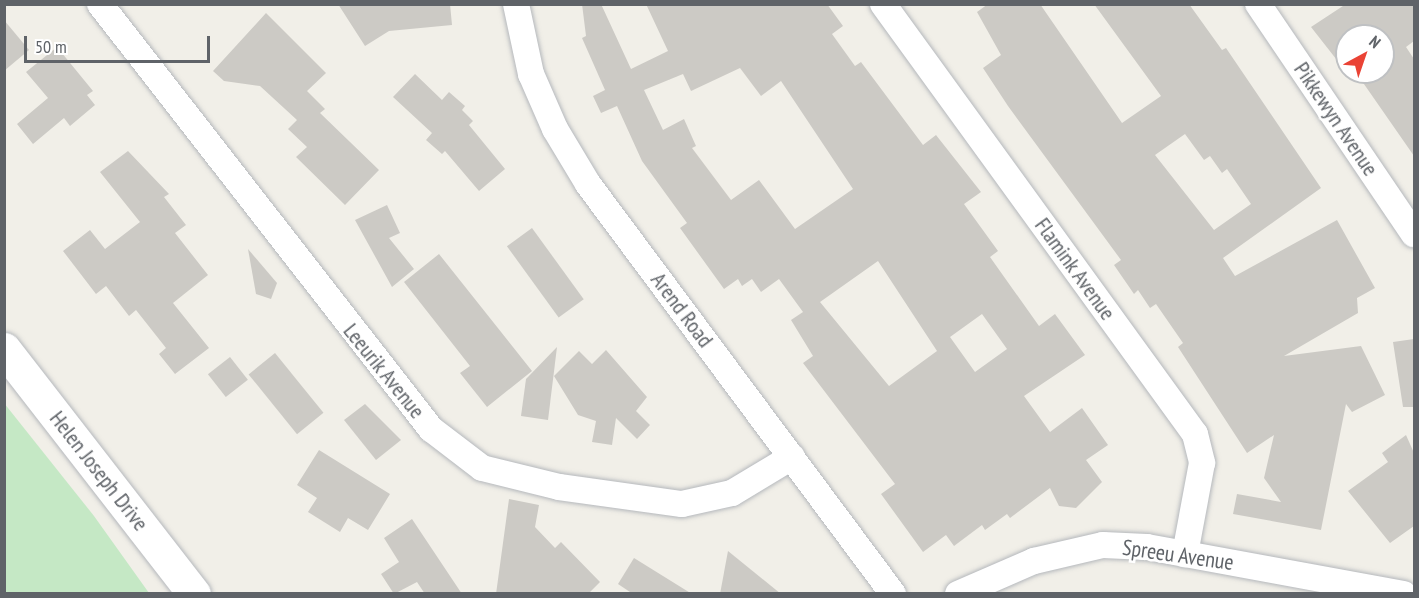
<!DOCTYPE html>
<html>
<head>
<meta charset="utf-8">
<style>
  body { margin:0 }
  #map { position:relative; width:1419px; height:598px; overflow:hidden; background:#f1efe8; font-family:"PT Sans Narrow",sans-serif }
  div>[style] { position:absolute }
  .green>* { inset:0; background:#c5e8c5 }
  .building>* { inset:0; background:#cccac5; transform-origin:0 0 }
  .roads { filter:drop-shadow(0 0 2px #b5b8bc) drop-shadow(0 0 2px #b5b8bc) }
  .minor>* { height:26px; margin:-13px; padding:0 13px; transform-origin:13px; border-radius:13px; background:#fff }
  .tertiary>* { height:33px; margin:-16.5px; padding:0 16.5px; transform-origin:16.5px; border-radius:16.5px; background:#fff }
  span { translate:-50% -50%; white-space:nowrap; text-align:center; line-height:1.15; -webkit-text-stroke:5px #fff; paint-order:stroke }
  .street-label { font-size:22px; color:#5f6368 }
  .frame { position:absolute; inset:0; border:6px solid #5f6368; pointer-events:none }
  .north { position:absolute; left:1335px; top:24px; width:60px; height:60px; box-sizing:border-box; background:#fff; border:2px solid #bfc1c3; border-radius:50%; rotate:40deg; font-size:16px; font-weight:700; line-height:24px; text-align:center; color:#5f6368 }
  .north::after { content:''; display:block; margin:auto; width:21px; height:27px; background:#ea4335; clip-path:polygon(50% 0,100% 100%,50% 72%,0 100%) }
  .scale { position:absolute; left:24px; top:36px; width:186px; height:27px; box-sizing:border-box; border:3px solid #5f6368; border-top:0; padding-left:8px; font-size:18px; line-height:21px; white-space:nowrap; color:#5f6368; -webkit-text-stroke:4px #fff; paint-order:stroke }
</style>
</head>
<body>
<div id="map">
  <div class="green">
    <div style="clip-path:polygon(4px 403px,94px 516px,149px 593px,5px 593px)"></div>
  </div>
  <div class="building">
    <div style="clip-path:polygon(338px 4px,450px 4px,452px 25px,389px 31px,365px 46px)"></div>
    <div style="clip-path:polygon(evenodd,582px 4px,601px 4px,631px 69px,668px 51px,646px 4px,827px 4px,843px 26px,832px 34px,855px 66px,861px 62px,923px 145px,936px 135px,981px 192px,964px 204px,998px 251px,990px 257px,1039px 326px,1055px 314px,1085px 355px,1024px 396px,1050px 432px,1082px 408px,1108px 445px,1086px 460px,1102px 482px,1076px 508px,1059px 506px,1050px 488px,1010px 518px,1007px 514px,985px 530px,982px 525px,954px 546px,946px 535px,923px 552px,881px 494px,895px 484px,803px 363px,813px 356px,791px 320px,803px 312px,779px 279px,761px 292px,752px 279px,742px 286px,738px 279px,724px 289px,680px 228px,687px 223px,642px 161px,617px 106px,601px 113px,593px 96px,605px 90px,582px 38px,586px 36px,582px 4px,740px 68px,761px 96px,781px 81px,853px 189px,795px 229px,759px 180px,731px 200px,692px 148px,696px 146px,684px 119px,663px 130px,644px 90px,683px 74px,691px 91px,740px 68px,582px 4px,878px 261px,937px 351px,889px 386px,820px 302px,878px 261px,582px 4px,982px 314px,1007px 349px,975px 372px,950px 337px,982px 314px)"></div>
    <div style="clip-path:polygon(evenodd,988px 4px,1040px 4px,1122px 123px,1161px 96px,1094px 4px,1189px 4px,1222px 50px,1226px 48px,1321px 188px,1223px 258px,1235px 276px,1337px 220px,1375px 288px,1357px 298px,1358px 313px,1284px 356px,1361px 346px,1385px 395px,1352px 412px,1346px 404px,1321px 530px,1233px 514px,1237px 494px,1281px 502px,1264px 478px,1274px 435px,1247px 453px,1178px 347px,1183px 343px,1156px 304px,1150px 308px,1138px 290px,1134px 294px,1114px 265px,1121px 260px,1008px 106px,983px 68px,1001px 55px,977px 12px,988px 4px,1185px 134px,1204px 160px,1210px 156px,1222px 173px,1227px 169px,1251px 204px,1214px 230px,1155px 155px,1185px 134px)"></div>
    <div style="clip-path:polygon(evenodd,1346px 4px,1414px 4px,1414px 41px,1406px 47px,1414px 59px,1414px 156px,1357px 74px,1351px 78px,1311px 27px,1346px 4px,1347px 36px,1383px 36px,1383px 72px,1347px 72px,1347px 36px)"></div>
    <div style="clip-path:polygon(266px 13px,326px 73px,307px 91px,325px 109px,320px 113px,379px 170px,345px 205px,296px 157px,307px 147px,288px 129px,297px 120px,260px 86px,224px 81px,213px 71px)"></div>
    <div style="clip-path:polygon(4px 20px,29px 50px,4px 71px)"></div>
    <div style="clip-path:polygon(57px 47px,93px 91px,87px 95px,95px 105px,70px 126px,64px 118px,33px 144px,17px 124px,48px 98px,26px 72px)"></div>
    <div style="clip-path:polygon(415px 74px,442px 100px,449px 92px,465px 106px,462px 110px,473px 121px,469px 125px,505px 169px,479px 191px,445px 151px,442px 154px,426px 140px,432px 133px,393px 97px)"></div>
    <div style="clip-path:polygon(128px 151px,169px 194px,164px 197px,186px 225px,175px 233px,208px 275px,173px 303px,209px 348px,175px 374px,159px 354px,166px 348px,136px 310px,129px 316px,106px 286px,96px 294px,63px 251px,90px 230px,105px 249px,140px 222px,100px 172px)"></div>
    <div style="clip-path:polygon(387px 205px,400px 233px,389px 238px,414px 269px,392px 287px,355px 220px)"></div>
    <div style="left:532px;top:228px;width:88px;height:31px;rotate:54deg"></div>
    <div style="clip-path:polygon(248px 249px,277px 283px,271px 299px,256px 294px)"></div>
    <div style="clip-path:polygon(439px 254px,532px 371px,487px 407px,460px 373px,470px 366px,404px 282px)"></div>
    <div style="clip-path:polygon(1414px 339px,1414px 407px,1403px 407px,1393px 342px)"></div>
    <div style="clip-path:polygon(557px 347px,548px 420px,521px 416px,526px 379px)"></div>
    <div style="clip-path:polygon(606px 350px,647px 397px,636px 411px,650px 425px,637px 439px,616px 418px,612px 445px,592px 442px,596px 421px,578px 415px,554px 376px,579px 351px,592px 364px)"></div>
    <div style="left:275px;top:353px;width:77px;height:34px;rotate:51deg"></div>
    <div style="left:230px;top:357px;width:29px;height:28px;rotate:52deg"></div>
    <div style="clip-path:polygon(365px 404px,401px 440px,376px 460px,344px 420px)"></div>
    <div style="clip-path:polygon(1406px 435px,1414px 453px,1414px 526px,1390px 543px,1348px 491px,1388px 462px,1382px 453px)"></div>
    <div style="clip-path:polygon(319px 450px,390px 494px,368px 530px,348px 518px,340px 532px,308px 512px,317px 498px,297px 485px)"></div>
    <div style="clip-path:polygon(509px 499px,539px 505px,535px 527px,555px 548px,561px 542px,600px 582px,588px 594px,496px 594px)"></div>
    <div style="clip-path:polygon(412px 519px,462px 594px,425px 594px,417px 582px,394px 594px,381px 574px,399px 562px,384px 538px)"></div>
    <div style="clip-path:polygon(728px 551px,781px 594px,720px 594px)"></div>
    <div style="clip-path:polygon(634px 558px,692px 594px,633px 594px,618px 584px)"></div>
  </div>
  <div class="roads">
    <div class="minor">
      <div style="left:100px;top:4px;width:539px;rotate:52.09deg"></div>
      <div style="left:431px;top:429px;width:64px;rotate:37.4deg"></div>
      <div style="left:482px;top:468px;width:79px;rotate:13.9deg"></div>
      <div style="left:559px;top:487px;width:124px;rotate:7.9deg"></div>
      <div style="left:682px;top:504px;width:51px;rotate:-12.4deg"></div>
      <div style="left:732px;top:493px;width:70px;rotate:-31deg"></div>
      <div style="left:516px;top:4px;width:72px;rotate:77.9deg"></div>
      <div style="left:531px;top:74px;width:60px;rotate:66.4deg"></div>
      <div style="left:555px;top:129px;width:64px;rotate:59deg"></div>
      <div style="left:588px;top:184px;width:511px;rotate:53.35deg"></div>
      <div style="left:883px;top:4px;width:531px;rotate:54.04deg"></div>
      <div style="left:1195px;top:434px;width:30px;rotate:76deg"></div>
      <div style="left:1202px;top:463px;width:93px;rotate:100.6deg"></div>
      <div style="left:1258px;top:4px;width:278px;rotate:55.9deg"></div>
      <div style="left:958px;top:594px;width:83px;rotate:-23.5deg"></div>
      <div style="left:1034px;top:561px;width:71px;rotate:-13.1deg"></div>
      <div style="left:1103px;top:545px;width:44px;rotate:2.6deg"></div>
      <div style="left:1147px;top:547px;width:261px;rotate:10.4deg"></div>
    </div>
    <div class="tertiary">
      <div style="left:4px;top:349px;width:310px;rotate:52.2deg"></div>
    </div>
  </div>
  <div class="street-label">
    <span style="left:1336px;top:119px;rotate:56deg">Pikkewyn Avenue</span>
    <span style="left:1075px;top:269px;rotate:54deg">Flamink Avenue</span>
    <span style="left:682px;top:310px;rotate:53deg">Arend Road</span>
    <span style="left:384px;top:371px;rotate:51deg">Leeurik Avenue</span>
    <span style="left:99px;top:471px;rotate:52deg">Helen Joseph Drive</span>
    <span style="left:1178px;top:555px;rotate:8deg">Spreeu Avenue</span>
  </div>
  <div class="frame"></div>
  <div class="north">N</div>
  <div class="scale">50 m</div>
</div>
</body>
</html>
